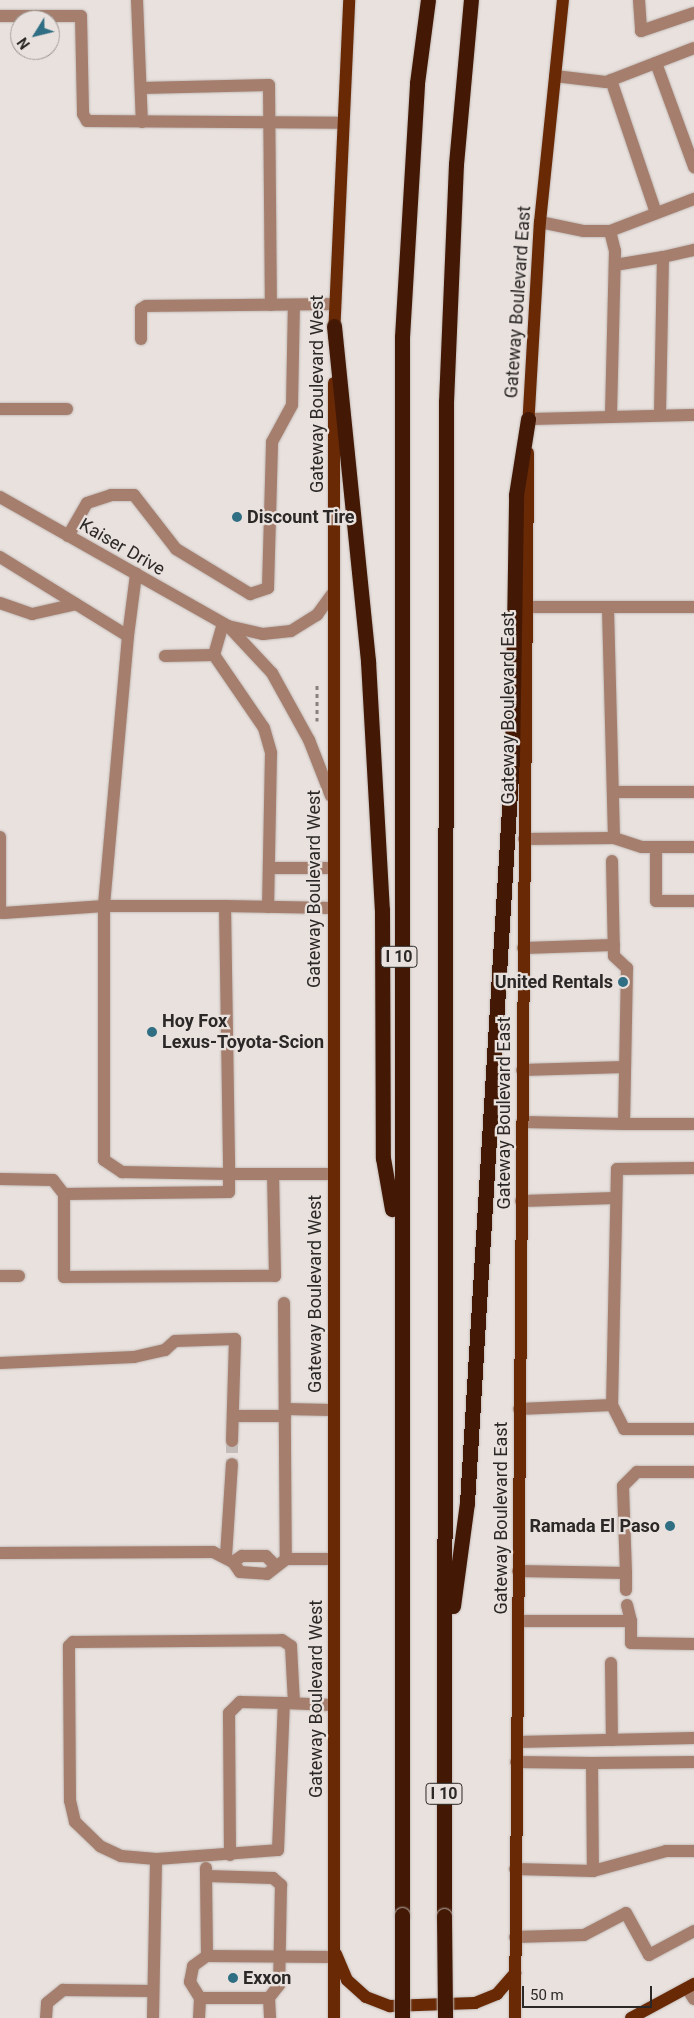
<!DOCTYPE html>
<html>
<head>
<meta charset="utf-8">
<style>
  body { margin:0 }
  #map { position:relative; width:694px; height:2018px; overflow:hidden; background:#e9e1dd; font-family:Roboto,sans-serif }
  div>[style] { position:absolute }
  .minor-tunnel>* { height:12px; margin-top:-6px; transform-origin:0; background:repeating-linear-gradient(90deg,#c3bcb9 0 12px,transparent 0 18px) }
  .path>* { height:3px; margin-top:-1.5px; transform-origin:0; background:repeating-linear-gradient(90deg,#86817f 0 4px,transparent 0 8px) }
  .roads { filter:drop-shadow(0 0 1px #c3bcb9) drop-shadow(0 0 1px #c3bcb9) }
  .minor>* { height:12px; margin:-6px; padding:0 6px; transform-origin:6px; border-radius:6px; background:#a57e6d }
  .major>* { height:12px; margin:-6px; padding:0 6px; transform-origin:6px; border-radius:6px; background:#692905 }
  .highway>* { height:15px; margin:-7.5px; padding:0 7.5px; transform-origin:7.5px; border-radius:7.5px; background:#431804 }
  .bridges { filter:drop-shadow(0 0 1px #c3bcb9) drop-shadow(0 0 1px #c3bcb9) }
  .highway-bridge>* { height:15px; margin:-7.5px; padding:0 7.5px; transform-origin:7.5px; border-radius:7.5px; background:#431804 }
  .dots>* { width:14px; height:14px; translate:-50% -50%; box-sizing:border-box; border:2px solid #e9e1dd; border-radius:50% }
  span { translate:-50% -50%; white-space:nowrap; text-align:center; line-height:1.15; -webkit-text-stroke:4.5px #e9e1dd; paint-order:stroke }
  .shield-label span { padding:1px 4px; background:#e9e1dd; border:1px solid; border-radius:4px; -webkit-text-stroke-width:0 }
  .shield-label { font-size:16px; color:#2b2827; font-weight:700 }
  .street-label { font-size:18px; color:#2b2827 }
  .poi-label { font-size:18px; color:#2b2827; font-weight:700 }
  .left { translate:0 -50%; text-align:left }
  .right { translate:-100% -50%; text-align:right }
  .north { position:absolute; left:10px; top:10px; width:50px; height:50px; box-sizing:border-box; background:#e9e1dd; border:1px solid #9d9794; border-radius:50%; rotate:234deg; font-size:14px; font-weight:700; line-height:20px; text-align:center; color:#2b2827 }
  .north::after { content:''; display:block; margin:auto; width:18px; height:22px; background:#306e84; clip-path:polygon(50% 0,100% 100%,50% 72%,0 100%) }
  .scale { position:absolute; left:522px; top:1986px; width:130px; height:22px; box-sizing:border-box; border:2px solid #2b2827; border-top:0; padding-left:6px; font-size:15px; line-height:18px; white-space:nowrap; color:#2b2827; -webkit-text-stroke:4px #e9e1dd; paint-order:stroke }
</style>
</head>
<body>
<div id="map">
  <div class="minor-tunnel">
    <div style="left:232px;top:1441px;width:23px;rotate:90deg"></div>
  </div>
  <div class="path">
    <div style="left:317px;top:721px;width:38px;rotate:-90deg"></div>
  </div>
  <div class="roads">
    <div class="minor">
      <div style="left:137px;top:0;width:122px;rotate:87.7deg"></div>
      <div style="left:639px;top:0;width:31px;rotate:86deg"></div>
      <div style="left:641px;top:31px;width:56px;rotate:-18.8deg"></div>
      <div style="left:0;top:16px;width:81px"></div>
      <div style="left:81px;top:16px;width:98px;rotate:88.8deg"></div>
      <div style="left:83px;top:114px;width:8px;rotate:60deg"></div>
      <div style="left:87px;top:121px;width:255px;rotate:0.4deg"></div>
      <div style="left:656px;top:63px;width:111px;rotate:69.9deg"></div>
      <div style="left:555px;top:76px;width:51px;rotate:6.7deg"></div>
      <div style="left:606px;top:82px;width:94px;rotate:-21.1deg"></div>
      <div style="left:611px;top:80px;width:140px;rotate:71.3deg"></div>
      <div style="left:141px;top:88px;width:128px;rotate:-1.3deg"></div>
      <div style="left:269px;top:85px;width:220px;rotate:89.5deg"></div>
      <div style="left:540px;top:222px;width:45px;rotate:11.6deg"></div>
      <div style="left:584px;top:231px;width:26px"></div>
      <div style="left:610px;top:231px;width:90px;rotate:-20.9deg"></div>
      <div style="left:610px;top:231px;width:21px;rotate:76deg"></div>
      <div style="left:615px;top:251px;width:166px;rotate:91.4deg"></div>
      <div style="left:663px;top:257px;width:32px;rotate:-13deg"></div>
      <div style="left:615px;top:265px;width:49px;rotate:-9.5deg"></div>
      <div style="left:663px;top:257px;width:158px;rotate:91.1deg"></div>
      <div style="left:141px;top:339px;width:30px;rotate:-90deg"></div>
      <div style="left:141px;top:309px;width:6px;rotate:-31deg"></div>
      <div style="left:146px;top:306px;width:188px;rotate:-0.6deg"></div>
      <div style="left:0;top:409px;width:67px"></div>
      <div style="left:528px;top:419px;width:166px;rotate:-1.4deg"></div>
      <div style="left:0;top:497px;width:262px;rotate:29.5deg"></div>
      <div style="left:228px;top:626px;width:64px;rotate:46.9deg"></div>
      <div style="left:272px;top:673px;width:77px;rotate:61.1deg"></div>
      <div style="left:309px;top:740px;width:60px;rotate:68.6deg"></div>
      <div style="left:68px;top:536px;width:38px;rotate:-60deg"></div>
      <div style="left:87px;top:503px;width:25px;rotate:-18deg"></div>
      <div style="left:111px;top:495px;width:23px"></div>
      <div style="left:134px;top:495px;width:68px;rotate:52.1deg"></div>
      <div style="left:176px;top:549px;width:87px;rotate:31.3deg"></div>
      <div style="left:250px;top:594px;width:19px;rotate:-18deg"></div>
      <div style="left:268px;top:588px;width:146px;rotate:-88.4deg"></div>
      <div style="left:272px;top:442px;width:42px;rotate:-61.6deg"></div>
      <div style="left:292px;top:405px;width:100px;rotate:-88.9deg"></div>
      <div style="left:0;top:557px;width:150px;rotate:31.7deg"></div>
      <div style="left:128px;top:636px;width:271px;rotate:95.1deg"></div>
      <div style="left:104px;top:906px;width:101px;rotate:176deg"></div>
      <div style="left:0;top:603px;width:34px;rotate:19deg"></div>
      <div style="left:32px;top:614px;width:45px;rotate:-12.8deg"></div>
      <div style="left:526px;top:607px;width:168px"></div>
      <div style="left:228px;top:626px;width:36px;rotate:13deg"></div>
      <div style="left:263px;top:634px;width:28px;rotate:-6deg"></div>
      <div style="left:291px;top:631px;width:31px;rotate:-32deg"></div>
      <div style="left:317px;top:615px;width:29px;rotate:-54deg"></div>
      <div style="left:128px;top:636px;width:63px;rotate:-82.6deg"></div>
      <div style="left:214px;top:655px;width:32px;rotate:-74deg"></div>
      <div style="left:165px;top:656px;width:49px;rotate:-1.2deg"></div>
      <div style="left:214px;top:655px;width:88px;rotate:55.6deg"></div>
      <div style="left:264px;top:728px;width:26px;rotate:74deg"></div>
      <div style="left:271px;top:753px;width:154px;rotate:91.1deg"></div>
      <div style="left:614px;top:792px;width:80px"></div>
      <div style="left:0;top:837px;width:76px;rotate:90deg"></div>
      <div style="left:614px;top:838px;width:29px;rotate:18deg"></div>
      <div style="left:642px;top:847px;width:52px"></div>
      <div style="left:524px;top:839px;width:90px;rotate:-0.6deg"></div>
      <div style="left:614px;top:838px;width:228px;rotate:-91.5deg"></div>
      <div style="left:656px;top:847px;width:54px;rotate:90deg"></div>
      <div style="left:656px;top:901px;width:38px"></div>
      <div style="left:612px;top:861px;width:95px;rotate:88.8deg"></div>
      <div style="left:614px;top:956px;width:18px;rotate:43deg"></div>
      <div style="left:627px;top:968px;width:156px;rotate:91.1deg"></div>
      <div style="left:624px;top:1124px;width:70px"></div>
      <div style="left:269px;top:868px;width:62px"></div>
      <div style="left:225px;top:906px;width:121px;rotate:180deg"></div>
      <div style="left:104px;top:906px;width:254px;rotate:90deg"></div>
      <div style="left:104px;top:1160px;width:22px;rotate:34deg"></div>
      <div style="left:122px;top:1172px;width:107px;rotate:1.1deg"></div>
      <div style="left:229px;top:1174px;width:18px;rotate:90deg"></div>
      <div style="left:229px;top:1192px;width:165px;rotate:179.3deg"></div>
      <div style="left:64px;top:1194px;width:83px;rotate:90deg"></div>
      <div style="left:64px;top:1277px;width:211px;rotate:-0.3deg"></div>
      <div style="left:275px;top:1276px;width:102px;rotate:-91.1deg"></div>
      <div style="left:331px;top:908px;width:106px;rotate:-178.9deg"></div>
      <div style="left:225px;top:906px;width:268px;rotate:89.1deg"></div>
      <div style="left:229px;top:1174px;width:103px"></div>
      <div style="left:523px;top:948px;width:91px;rotate:-1.9deg"></div>
      <div style="left:522px;top:1070px;width:103px;rotate:-1.7deg"></div>
      <div style="left:522px;top:1122px;width:102px;rotate:1.1deg"></div>
      <div style="left:694px;top:1168px;width:77px;rotate:179.3deg"></div>
      <div style="left:617px;top:1169px;width:236px;rotate:91.2deg"></div>
      <div style="left:612px;top:1405px;width:27px;rotate:63deg"></div>
      <div style="left:624px;top:1429px;width:70px"></div>
      <div style="left:0;top:1179px;width:53px;rotate:1.1deg"></div>
      <div style="left:53px;top:1180px;width:18px;rotate:52deg"></div>
      <div style="left:521px;top:1201px;width:95px;rotate:-1.8deg"></div>
      <div style="left:0;top:1276px;width:19px"></div>
      <div style="left:284px;top:1303px;width:256px;rotate:89.6deg"></div>
      <div style="left:286px;top:1559px;width:47px"></div>
      <div style="left:0;top:1363px;width:134px;rotate:-2.6deg"></div>
      <div style="left:134px;top:1357px;width:32px;rotate:-13deg"></div>
      <div style="left:165px;top:1350px;width:13px;rotate:-42deg"></div>
      <div style="left:175px;top:1341px;width:60px;rotate:-1.9deg"></div>
      <div style="left:235px;top:1339px;width:102px;rotate:91.7deg"></div>
      <div style="left:285px;top:1409px;width:47px;rotate:1.2deg"></div>
      <div style="left:519px;top:1409px;width:93px;rotate:-2.5deg"></div>
      <div style="left:235px;top:1416px;width:50px"></div>
      <div style="left:0;top:1553px;width:213px;rotate:-0.3deg"></div>
      <div style="left:213px;top:1552px;width:22px;rotate:27deg"></div>
      <div style="left:233px;top:1562px;width:12px;rotate:55deg"></div>
      <div style="left:240px;top:1572px;width:27px;rotate:4deg"></div>
      <div style="left:267px;top:1574px;width:24px;rotate:-38deg"></div>
      <div style="left:226px;top:1556px;width:92px;rotate:-86.3deg"></div>
      <div style="left:233px;top:1562px;width:11px;rotate:-34deg"></div>
      <div style="left:242px;top:1556px;width:24px"></div>
      <div style="left:266px;top:1556px;width:14px;rotate:45deg"></div>
      <div style="left:518px;top:1571px;width:108px;rotate:1.1deg"></div>
      <div style="left:626px;top:1573px;width:87px;rotate:-92deg"></div>
      <div style="left:623px;top:1486px;width:20px;rotate:-45deg"></div>
      <div style="left:637px;top:1472px;width:57px"></div>
      <div style="left:626px;top:1573px;width:17px;rotate:90deg"></div>
      <div style="left:627px;top:1605px;width:16px;rotate:76deg"></div>
      <div style="left:518px;top:1621px;width:113px"></div>
      <div style="left:631px;top:1621px;width:22px;rotate:90deg"></div>
      <div style="left:631px;top:1643px;width:63px;rotate:0.9deg"></div>
      <div style="left:611px;top:1663px;width:77px;rotate:89.3deg"></div>
      <div style="left:517px;top:1742px;width:177px;rotate:-1.3deg"></div>
      <div style="left:516px;top:1762px;width:76px;rotate:0.8deg"></div>
      <div style="left:694px;top:1762px;width:102px;rotate:179.4deg"></div>
      <div style="left:592px;top:1763px;width:108px;rotate:89.5deg"></div>
      <div style="left:593px;top:1871px;width:76px;rotate:-15.3deg"></div>
      <div style="left:666px;top:1851px;width:28px"></div>
      <div style="left:230px;top:1855px;width:142px;rotate:-90.4deg"></div>
      <div style="left:229px;top:1713px;width:16px;rotate:-45deg"></div>
      <div style="left:240px;top:1702px;width:44px;rotate:1.3deg"></div>
      <div style="left:156px;top:1859px;width:35px;rotate:-175deg"></div>
      <div style="left:121px;top:1856px;width:23px;rotate:-155deg"></div>
      <div style="left:100px;top:1846px;width:35px;rotate:-136deg"></div>
      <div style="left:75px;top:1822px;width:22px;rotate:-103deg"></div>
      <div style="left:70px;top:1801px;width:155px;rotate:-90.4deg"></div>
      <div style="left:69px;top:1646px;width:6px;rotate:-45deg"></div>
      <div style="left:73px;top:1642px;width:209px;rotate:-0.5deg"></div>
      <div style="left:282px;top:1640px;width:11px;rotate:34deg"></div>
      <div style="left:291px;top:1646px;width:57px;rotate:87deg"></div>
      <div style="left:515px;top:1869px;width:78px;rotate:1.5deg"></div>
      <div style="left:207px;top:1876px;width:66px;rotate:1.7deg"></div>
      <div style="left:273px;top:1878px;width:11px;rotate:41deg"></div>
      <div style="left:281px;top:1885px;width:100px;rotate:91.1deg"></div>
      <div style="left:279px;top:1985px;width:16px;rotate:128deg"></div>
      <div style="left:515px;top:1937px;width:69px;rotate:-1.7deg"></div>
      <div style="left:584px;top:1935px;width:47px;rotate:-27.6deg"></div>
      <div style="left:626px;top:1913px;width:48px;rotate:61.3deg"></div>
      <div style="left:649px;top:1955px;width:51px;rotate:-28.1deg"></div>
      <div style="left:207px;top:1956px;width:127px;rotate:0.5deg"></div>
      <div style="left:687px;top:1988px;width:13px;rotate:58deg"></div>
      <div style="left:200px;top:1998px;width:69px"></div>
      <div style="left:269px;top:1998px;width:20px;rotate:87deg"></div>
      <div style="left:46px;top:2018px;width:15px;rotate:-86deg"></div>
      <div style="left:47px;top:2003px;width:21px;rotate:-39deg"></div>
      <div style="left:63px;top:1990px;width:90px;rotate:0.6deg"></div>
      <div style="left:153px;top:2018px;width:159px;rotate:-88.9deg"></div>
      <div style="left:156px;top:1859px;width:122px;rotate:-4.2deg"></div>
      <div style="left:278px;top:1850px;width:147px;rotate:-87.7deg"></div>
      <div style="left:284px;top:1703px;width:49px;rotate:2.3deg"></div>
      <div style="left:199px;top:2018px;width:20px;rotate:-87deg"></div>
      <div style="left:200px;top:1998px;width:19px;rotate:-122deg"></div>
      <div style="left:190px;top:1982px;width:16px;rotate:-79deg"></div>
      <div style="left:193px;top:1966px;width:17px;rotate:-36deg"></div>
      <div style="left:207px;top:1956px;width:88px;rotate:-90.7deg"></div>
    </div>
    <div class="major">
      <div style="left:334px;top:336px;width:336px;rotate:-87.4deg"></div>
      <div style="left:334px;top:383px;width:1635px;rotate:90deg"></div>
      <div style="left:528px;top:428px;width:206px;rotate:-86.7deg"></div>
      <div style="left:540px;top:222px;width:223px;rotate:-84.1deg"></div>
      <div style="left:336px;top:1954px;width:28px;rotate:67deg"></div>
      <div style="left:347px;top:1980px;width:25px;rotate:42deg"></div>
      <div style="left:366px;top:1997px;width:26px;rotate:21deg"></div>
      <div style="left:390px;top:2006px;width:85px;rotate:-2deg"></div>
      <div style="left:475px;top:2003px;width:24px;rotate:-22deg"></div>
      <div style="left:497px;top:1994px;width:28px;rotate:-49deg"></div>
      <div style="left:515px;top:2018px;width:1565px;rotate:-89.52deg"></div>
      <div style="left:631px;top:2018px;width:72px;rotate:-28.4deg"></div>
    </div>
    <div class="highway">
      <div style="left:334px;top:326px;width:337px;rotate:84.2deg"></div>
      <div style="left:368px;top:661px;width:249px;rotate:86.8deg"></div>
      <div style="left:382px;top:910px;width:248px;rotate:89.8deg"></div>
      <div style="left:383px;top:1158px;width:52px;rotate:80deg"></div>
      <div style="left:453px;top:1606px;width:104px;rotate:-82.3deg"></div>
      <div style="left:467px;top:1503px;width:746px;rotate:-86.54deg"></div>
      <div style="left:512px;top:758px;width:263px;rotate:-89.1deg"></div>
      <div style="left:516px;top:495px;width:77px;rotate:-81deg"></div>
      <div style="left:402px;top:1915px;width:1578px;rotate:-90deg"></div>
      <div style="left:402px;top:337px;width:254px;rotate:-86.6deg"></div>
      <div style="left:417px;top:83px;width:84px;rotate:-82.5deg"></div>
      <div style="left:444px;top:1916px;width:1514px;rotate:-89.92deg"></div>
      <div style="left:446px;top:402px;width:238px;rotate:-87.6deg"></div>
      <div style="left:456px;top:164px;width:165px;rotate:-84.8deg"></div>
    </div>
  </div>
  <div class="bridges">
    <div class="highway-bridge">
      <div style="left:444px;top:1916px;width:102px;rotate:89.4deg"></div>
      <div style="left:402px;top:2018px;width:103px;rotate:-90deg"></div>
    </div>
  </div>
  <div class="dots">
    <div style="left:237px;top:517px;background:#306e84"></div>
    <div style="left:623px;top:982px;background:#306e84"></div>
    <div style="left:152px;top:1032px;background:#306e84"></div>
    <div style="left:670px;top:1526px;background:#306e84"></div>
    <div style="left:233px;top:1978px;background:#306e84"></div>
  </div>
  <div class="shield-label">
    <span style="left:399px;top:957px">I 10</span>
    <span style="left:444px;top:1794px">I 10</span>
  </div>
  <div class="street-label">
    <span style="left:518px;top:302px;rotate:-86deg">Gateway Boulevard East</span>
    <span style="left:317px;top:394px;rotate:-90deg">Gateway Boulevard West</span>
    <span style="left:122px;top:547px;rotate:30deg">Kaiser Drive</span>
    <span style="left:508px;top:708px;rotate:-90deg">Gateway Boulevard East</span>
    <span style="left:314px;top:889px;rotate:-90deg">Gateway Boulevard West</span>
    <span style="left:504px;top:1113px;rotate:-90deg">Gateway Boulevard East</span>
    <span style="left:315px;top:1294px;rotate:-90deg">Gateway Boulevard West</span>
    <span style="left:501px;top:1518px;rotate:-90deg">Gateway Boulevard East</span>
    <span style="left:316px;top:1699px;rotate:-90deg">Gateway Boulevard West</span>
  </div>
  <div class="poi-label">
    <span class="left" style="left:247px;top:517px">Discount Tire</span>
    <span class="right" style="left:613px;top:982px">United Rentals</span>
    <span class="left" style="left:162px;top:1032px">Hoy Fox<br>Lexus-Toyota-Scion</span>
    <span class="right" style="left:660px;top:1526px">Ramada El Paso</span>
    <span class="left" style="left:243px;top:1978px">Exxon</span>
  </div>
  <div class="north">N</div>
  <div class="scale">50 m</div>
</div>
</body>
</html>
